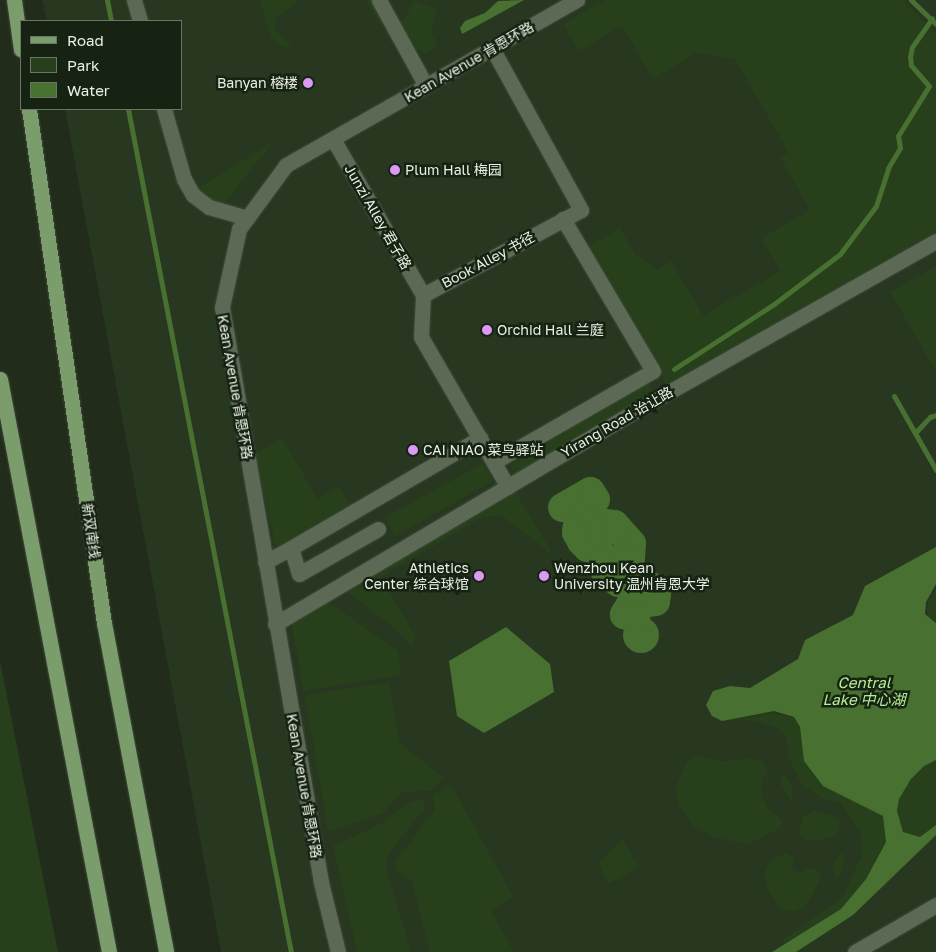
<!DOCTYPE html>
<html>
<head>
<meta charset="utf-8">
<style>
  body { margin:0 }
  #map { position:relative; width:936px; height:952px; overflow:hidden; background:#212c1b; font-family:"Golos Text","Noto Sans SC",sans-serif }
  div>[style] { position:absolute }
  .built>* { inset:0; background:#283720 }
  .green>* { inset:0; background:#273f1a; transform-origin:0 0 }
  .water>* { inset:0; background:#477031 }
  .round { border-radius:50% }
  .stream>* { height:5px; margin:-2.5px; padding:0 2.5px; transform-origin:2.5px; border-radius:2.5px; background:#477031 }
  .river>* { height:29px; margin:-14.5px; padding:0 14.5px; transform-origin:14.5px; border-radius:14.5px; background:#477031 }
  .roads { filter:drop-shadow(0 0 1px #3f4a3b) drop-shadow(0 0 1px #3f4a3b) }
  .street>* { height:15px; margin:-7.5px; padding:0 7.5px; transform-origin:7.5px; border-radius:7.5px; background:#5b6955 }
  .primary>* { height:15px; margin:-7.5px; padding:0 7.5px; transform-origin:7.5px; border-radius:7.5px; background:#7b9d6b }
  .dots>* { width:14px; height:14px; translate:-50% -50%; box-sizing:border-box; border:2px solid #172312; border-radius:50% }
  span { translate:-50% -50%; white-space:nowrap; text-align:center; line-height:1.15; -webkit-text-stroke:5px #172312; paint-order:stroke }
  .street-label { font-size:14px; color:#e8f0e5 }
  .poi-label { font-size:14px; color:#e8f0e5 }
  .right { translate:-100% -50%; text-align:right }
  .left { translate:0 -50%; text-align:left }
  .water-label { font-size:15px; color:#b4ef96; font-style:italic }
  .legend { position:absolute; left:20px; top:20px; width:162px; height:90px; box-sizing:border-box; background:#172312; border:1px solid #6b7566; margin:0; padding:6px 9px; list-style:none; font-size:15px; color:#e8f0e5 }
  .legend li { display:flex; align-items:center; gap:10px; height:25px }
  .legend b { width:25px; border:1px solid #6b7566 }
</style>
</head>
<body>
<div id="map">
  <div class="built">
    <div style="clip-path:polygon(42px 0,936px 0,936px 952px,221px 952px,65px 109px,181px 109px,181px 21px,47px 21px)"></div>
  </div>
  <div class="green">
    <div style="clip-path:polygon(260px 0,300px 0,276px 18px,275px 29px,291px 46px,287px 49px,271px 38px)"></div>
    <div style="clip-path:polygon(365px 0,372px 0,397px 42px,395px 47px)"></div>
    <div style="clip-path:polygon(413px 0,437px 9px,431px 32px,438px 47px,425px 54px,415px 48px,399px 22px,407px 15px)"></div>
    <div style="clip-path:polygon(605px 0,903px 0,936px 34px,936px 232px,666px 385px,587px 247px,620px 228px,636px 255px,658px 269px,671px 261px,703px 315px,780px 271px,761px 238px,810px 210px,780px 157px,788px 152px,735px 59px,697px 53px,653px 79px,622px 26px,579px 51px,563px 24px)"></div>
    <div style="clip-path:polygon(273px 142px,219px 210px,191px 192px)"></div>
    <div style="clip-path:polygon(936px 266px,936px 372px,890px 292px)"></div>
    <div style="left:647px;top:380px;width:13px;height:162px;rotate:58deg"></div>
    <div style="clip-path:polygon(282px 438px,318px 499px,339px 486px,350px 505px,276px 549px,255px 454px)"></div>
    <div style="left:483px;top:463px;width:21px;height:112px;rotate:61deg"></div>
    <div style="clip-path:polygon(515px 491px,555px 557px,501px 515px,483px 517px,381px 577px,416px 637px,411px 647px,403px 636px,344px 589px)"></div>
    <div style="clip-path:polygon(936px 588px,936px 621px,928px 616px,928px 604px)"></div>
    <div style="clip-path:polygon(326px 600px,398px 651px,402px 675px,303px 691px,291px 619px)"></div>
    <div style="clip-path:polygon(0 661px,58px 952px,0 952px)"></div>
    <div style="clip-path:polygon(389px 682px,400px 743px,444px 778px,430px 791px,403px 792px,382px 814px,328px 832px,305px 695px)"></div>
    <div style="clip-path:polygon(769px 713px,794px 717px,800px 727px,804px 761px,883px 815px,886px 842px,866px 879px,841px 909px,785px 944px,782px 940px,842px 898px,862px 855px,862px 837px,840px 802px,826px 801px,801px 784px,788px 756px,787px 739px,779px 729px,761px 722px,739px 720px)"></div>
    <div style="clip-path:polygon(698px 756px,722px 761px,749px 758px,762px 761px,768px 772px,762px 778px,761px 792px,766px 806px,782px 820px,782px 827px,748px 844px,716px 838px,693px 826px,679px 805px,675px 789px,687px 761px)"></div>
    <div style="clip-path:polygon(936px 760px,936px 825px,920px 837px,903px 832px,897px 811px,899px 799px,911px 779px,924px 766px)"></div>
    <div style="clip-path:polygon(781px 772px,792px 785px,792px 803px,782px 786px)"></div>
    <div style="clip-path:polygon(451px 785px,514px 897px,491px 911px,514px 952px,430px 952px,412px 881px,396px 870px,395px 862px,435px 809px,433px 795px)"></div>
    <div style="clip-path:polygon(426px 797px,424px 809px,389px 853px,386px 868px,411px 952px,357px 952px,333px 846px,384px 822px,405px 805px)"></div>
    <div style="clip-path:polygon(814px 810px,834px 816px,839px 821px,838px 835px,816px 841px,806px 840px,799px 834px,803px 816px)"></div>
    <div style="clip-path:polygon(622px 838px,639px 867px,609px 884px,598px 864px)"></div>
    <div style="clip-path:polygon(786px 853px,795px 858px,792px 868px,795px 871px,802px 872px,810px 868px,818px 871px,821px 879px,806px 906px,792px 912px,780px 910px,765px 883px,766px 868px,774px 858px)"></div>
    <div style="clip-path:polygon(839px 853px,844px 855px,844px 864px,838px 880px,832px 869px)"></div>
  </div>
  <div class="water">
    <div style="clip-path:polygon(524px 0,462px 34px,460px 28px,465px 21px,485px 13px,498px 1px)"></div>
    <div style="clip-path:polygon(936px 547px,936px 584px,926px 602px,925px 614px,936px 623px,936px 760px,924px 766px,911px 779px,899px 799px,897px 811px,903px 832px,920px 837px,936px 825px,936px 835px,853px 915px,796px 952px,772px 952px,841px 909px,866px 879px,886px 842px,883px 816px,823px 786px,804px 761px,800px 727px,794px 717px,774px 711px,722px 721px,712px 716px,706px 705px,713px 691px,730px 686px,750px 688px,798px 659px,805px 640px,853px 615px,865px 586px)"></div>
    <div class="round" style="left:623px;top:617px;width:36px;height:36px"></div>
    <div style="clip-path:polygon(506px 627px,550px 664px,554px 692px,484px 733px,457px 716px,449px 661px)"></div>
  </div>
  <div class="stream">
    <div style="left:107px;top:0;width:21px;rotate:79deg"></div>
    <div style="left:911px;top:0;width:35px;rotate:44deg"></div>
    <div style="left:128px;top:109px;width:859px;rotate:79.06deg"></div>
    <div style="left:674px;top:369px;width:119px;rotate:-33deg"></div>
    <div style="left:774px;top:304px;width:83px;rotate:-37.1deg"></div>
    <div style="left:840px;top:254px;width:60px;rotate:-53.1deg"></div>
    <div style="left:876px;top:206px;width:40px;rotate:-72deg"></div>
    <div style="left:888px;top:168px;width:23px;rotate:-59deg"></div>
    <div style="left:900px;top:148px;width:12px;rotate:-99deg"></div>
    <div style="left:898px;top:136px;width:59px;rotate:-58.2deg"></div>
    <div style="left:929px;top:86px;width:28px;rotate:-131deg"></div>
    <div style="left:911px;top:65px;width:8px;rotate:-97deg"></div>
    <div style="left:910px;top:57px;width:10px;rotate:-79deg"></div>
    <div style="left:912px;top:47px;width:35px;rotate:-55deg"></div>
    <div style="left:894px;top:396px;width:85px;rotate:60.4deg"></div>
    <div style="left:915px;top:433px;width:22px;rotate:-47deg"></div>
    <div style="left:930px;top:417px;width:6px;rotate:-18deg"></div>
  </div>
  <div class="river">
    <div style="left:562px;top:507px;width:32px;rotate:-30deg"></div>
    <div style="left:590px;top:491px;width:9px;rotate:58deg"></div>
    <div style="left:595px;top:499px;width:25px;rotate:133deg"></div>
    <div style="left:578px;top:517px;width:15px;rotate:98deg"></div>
    <div style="left:576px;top:532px;width:10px;rotate:61deg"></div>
    <div style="left:581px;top:541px;width:8px;rotate:45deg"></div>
    <div style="left:587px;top:547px;width:13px;rotate:-32deg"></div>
    <div style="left:598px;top:540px;width:18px;rotate:-71deg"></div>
    <div style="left:604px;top:523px;width:10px;rotate:6deg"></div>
    <div style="left:614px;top:524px;width:25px;rotate:48deg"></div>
    <div style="left:631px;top:543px;width:14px;rotate:94deg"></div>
    <div style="left:630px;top:557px;width:14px;rotate:163deg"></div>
    <div style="left:617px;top:561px;width:13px;rotate:-167deg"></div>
    <div style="left:604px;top:558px;width:6px;rotate:121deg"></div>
    <div style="left:601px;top:563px;width:12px;rotate:66deg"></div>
    <div style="left:606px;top:574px;width:14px;rotate:34deg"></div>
    <div style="left:618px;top:582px;width:35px;rotate:8deg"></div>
    <div style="left:653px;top:587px;width:7px;rotate:63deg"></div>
    <div style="left:656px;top:593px;width:8px;rotate:97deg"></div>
    <div style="left:655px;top:601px;width:25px;rotate:173deg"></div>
    <div style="left:630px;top:604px;width:12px;rotate:121deg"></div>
    <div style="left:624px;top:614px;width:12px;rotate:20deg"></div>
  </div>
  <div class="roads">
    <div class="street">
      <div style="left:134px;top:0;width:22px;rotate:74deg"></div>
      <div style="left:379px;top:0;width:98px;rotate:61.3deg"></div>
      <div style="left:492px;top:48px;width:185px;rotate:61.2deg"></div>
      <div style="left:581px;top:210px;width:179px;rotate:151.7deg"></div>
      <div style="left:423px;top:295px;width:42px;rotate:92.7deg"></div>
      <div style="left:421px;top:337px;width:173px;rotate:59.9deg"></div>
      <div style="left:164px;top:109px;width:73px;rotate:74.1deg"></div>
      <div style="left:184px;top:179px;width:18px;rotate:61deg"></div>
      <div style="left:193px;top:195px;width:20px;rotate:37deg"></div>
      <div style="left:209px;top:207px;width:40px;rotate:16deg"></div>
      <div style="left:333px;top:139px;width:180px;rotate:60deg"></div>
      <div style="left:494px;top:462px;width:183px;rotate:-29.8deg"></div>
      <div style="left:653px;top:371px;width:177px;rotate:-120.6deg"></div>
      <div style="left:378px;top:529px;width:91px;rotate:150.3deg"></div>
      <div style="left:299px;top:574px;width:27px;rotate:-107deg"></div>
      <div style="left:291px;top:548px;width:219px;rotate:-30.2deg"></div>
      <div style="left:265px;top:562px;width:30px;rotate:-28deg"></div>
      <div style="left:275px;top:624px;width:421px;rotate:-30.6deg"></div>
      <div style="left:637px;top:410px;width:343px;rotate:-29.5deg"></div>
      <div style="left:338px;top:952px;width:72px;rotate:-103.7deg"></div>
      <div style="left:321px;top:882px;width:583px;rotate:-99.77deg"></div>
      <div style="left:222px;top:307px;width:80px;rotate:-77.7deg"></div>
      <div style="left:239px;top:229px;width:79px;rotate:-53.7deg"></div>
      <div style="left:286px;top:165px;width:335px;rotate:-29.6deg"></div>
      <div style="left:855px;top:952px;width:94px;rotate:-30.1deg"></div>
    </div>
    <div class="primary">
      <div style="left:14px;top:0;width:50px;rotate:82deg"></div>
      <div style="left:29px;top:109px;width:519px;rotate:81.7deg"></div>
      <div style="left:104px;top:623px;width:335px;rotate:79.3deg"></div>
      <div style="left:0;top:379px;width:583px;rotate:79.23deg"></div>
    </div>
  </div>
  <div class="dots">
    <div style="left:308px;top:83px;background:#db99f5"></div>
    <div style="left:395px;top:170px;background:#db99f5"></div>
    <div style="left:487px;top:330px;background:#db99f5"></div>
    <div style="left:413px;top:450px;background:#db99f5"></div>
    <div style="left:479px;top:576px;background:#db99f5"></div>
    <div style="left:544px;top:576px;background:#db99f5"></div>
  </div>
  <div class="street-label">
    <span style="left:469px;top:62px;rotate:-30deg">Kean Avenue 肯恩环路</span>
    <span style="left:378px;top:217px;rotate:60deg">Junzi Alley 君子路</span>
    <span style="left:488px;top:260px;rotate:-28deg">Book Alley 书径</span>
    <span style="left:235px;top:387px;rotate:80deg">Kean Avenue 肯恩环路</span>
    <span style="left:617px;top:422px;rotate:-30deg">Yirang Road 诒让路</span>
    <span style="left:91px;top:531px;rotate:82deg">新双南线</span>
    <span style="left:304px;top:786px;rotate:80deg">Kean Avenue 肯恩环路</span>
  </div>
  <div class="poi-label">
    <span class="right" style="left:298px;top:83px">Banyan 榕楼</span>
    <span class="left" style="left:405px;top:170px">Plum Hall 梅园</span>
    <span class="left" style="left:497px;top:330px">Orchid Hall 兰庭</span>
    <span class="left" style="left:423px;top:450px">CAI NIAO 菜鸟驿站</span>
    <span class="right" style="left:469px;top:576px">Athletics<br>Center 综合球馆</span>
    <span class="left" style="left:554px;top:576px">Wenzhou Kean<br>University 温州肯恩大学</span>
  </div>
  <div class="water-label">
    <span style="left:864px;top:691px">Central<br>Lake 中心湖</span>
  </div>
  <ul class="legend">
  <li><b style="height:6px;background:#7b9d6b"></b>Road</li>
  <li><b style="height:14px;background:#273f1a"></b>Park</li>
  <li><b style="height:14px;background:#477031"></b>Water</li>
  </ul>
</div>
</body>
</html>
